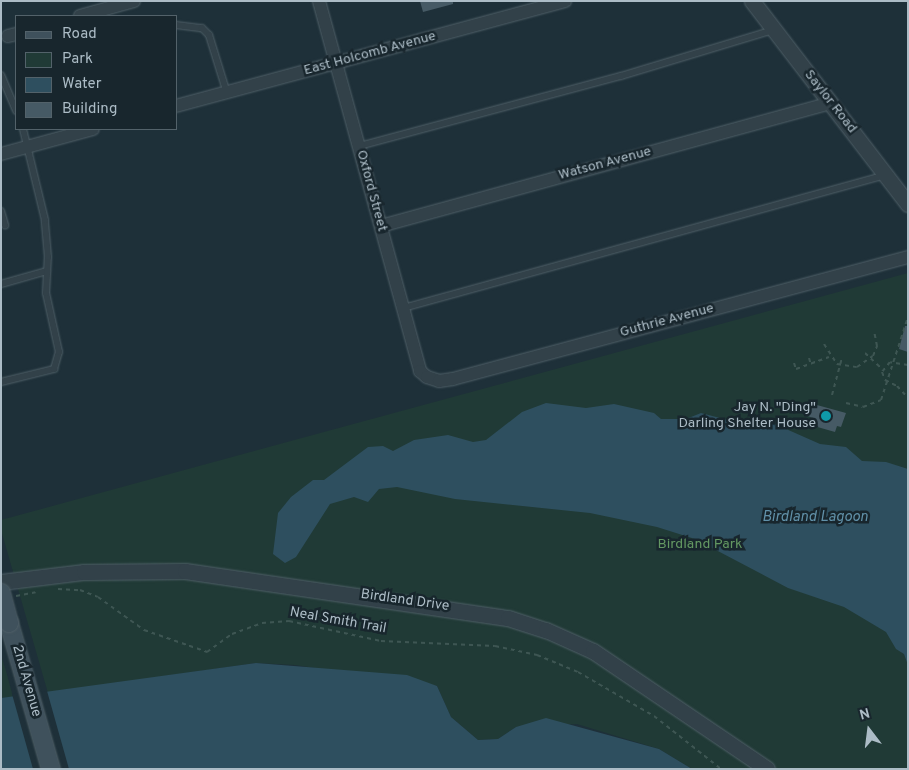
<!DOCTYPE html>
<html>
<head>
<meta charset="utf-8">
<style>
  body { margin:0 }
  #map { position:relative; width:909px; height:770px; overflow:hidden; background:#1e3039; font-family:Overpass,sans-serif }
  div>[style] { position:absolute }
  .green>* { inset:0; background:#203a36 }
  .water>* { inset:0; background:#2e4f5f }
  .pier>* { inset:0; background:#1e3039 }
  .building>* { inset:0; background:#465a65 }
  .path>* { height:2px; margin-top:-1px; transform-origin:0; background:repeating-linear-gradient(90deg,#3e5653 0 4px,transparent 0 8px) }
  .roads { filter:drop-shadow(0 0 1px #4f5f67) drop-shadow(0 0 1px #4f5f67) }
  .service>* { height:6px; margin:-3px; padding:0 3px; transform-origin:3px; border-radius:3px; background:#324149 }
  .minor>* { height:12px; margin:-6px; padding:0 6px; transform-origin:6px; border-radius:6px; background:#324149 }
  .tertiary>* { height:15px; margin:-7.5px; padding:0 7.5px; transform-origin:7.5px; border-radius:7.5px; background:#324149 }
  .secondary>* { height:18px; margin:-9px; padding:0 9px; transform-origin:9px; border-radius:9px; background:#3f515c }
  .bridges { filter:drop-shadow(0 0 1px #4f5f67) drop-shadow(0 0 1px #4f5f67) }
  .secondary-bridge>* { height:18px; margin:-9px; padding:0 9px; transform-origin:9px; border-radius:9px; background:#3f515c }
  .dots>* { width:14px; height:14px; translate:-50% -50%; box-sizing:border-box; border:2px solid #18262d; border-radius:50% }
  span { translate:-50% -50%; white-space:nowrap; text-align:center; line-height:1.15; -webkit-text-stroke:5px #18262d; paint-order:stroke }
  .street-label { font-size:14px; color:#acbcc6 }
  .poi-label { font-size:14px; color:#acbcc6 }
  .right { translate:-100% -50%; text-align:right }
  .park-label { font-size:14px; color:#639862 }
  .water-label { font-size:15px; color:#6191a9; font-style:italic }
  .frame { position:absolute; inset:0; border:2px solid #acbcc6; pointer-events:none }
  .legend { position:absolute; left:15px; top:15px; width:162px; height:115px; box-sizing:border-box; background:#18262d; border:1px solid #53626a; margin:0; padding:6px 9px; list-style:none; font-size:15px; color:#acbcc6 }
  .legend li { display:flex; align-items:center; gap:10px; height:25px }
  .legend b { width:25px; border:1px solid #53626a }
  .north { position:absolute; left:844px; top:705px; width:50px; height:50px; -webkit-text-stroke:4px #18262d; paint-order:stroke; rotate:345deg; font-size:14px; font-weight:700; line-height:20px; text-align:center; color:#acbcc6 }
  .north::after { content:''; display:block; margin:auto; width:18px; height:22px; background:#acbcc6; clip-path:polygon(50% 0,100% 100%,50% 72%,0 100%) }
</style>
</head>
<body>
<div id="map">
  <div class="green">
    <div style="clip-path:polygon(908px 273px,908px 769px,692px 769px,659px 749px,577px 724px,516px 727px,498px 739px,478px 740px,451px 717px,437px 686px,295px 665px,256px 663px,48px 693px,1px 530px,1px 520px)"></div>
    <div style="clip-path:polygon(1px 655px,6px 671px,13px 697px,1px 698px)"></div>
  </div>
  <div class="water">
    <div style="clip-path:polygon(546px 403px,586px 408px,614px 404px,654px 413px,661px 419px,686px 419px,701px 413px,739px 423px,768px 421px,820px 444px,846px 447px,862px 461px,886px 462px,908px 469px,908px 665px,904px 654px,896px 649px,886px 632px,844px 607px,788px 588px,695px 539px,657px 527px,590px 513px,455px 499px,397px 487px,379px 489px,368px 502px,354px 497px,330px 504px,296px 557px,285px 563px,273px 554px,278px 513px,291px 497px,313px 480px,324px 480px,368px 447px,383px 446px,393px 451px,414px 440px,448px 435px,473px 442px,486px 440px,522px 412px)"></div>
    <div style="clip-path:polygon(256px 663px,407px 675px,437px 686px,451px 717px,478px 740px,498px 739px,516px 727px,546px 718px,659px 749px,692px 769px,1px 769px,1px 698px)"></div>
  </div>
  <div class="pier">
    <div style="clip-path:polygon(47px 691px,69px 769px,33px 769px,12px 694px)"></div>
  </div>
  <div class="building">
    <div style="clip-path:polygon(420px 1px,453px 1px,453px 4px,423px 12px)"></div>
    <div style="clip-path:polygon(905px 326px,908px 326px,908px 352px,899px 349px)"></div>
    <div style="clip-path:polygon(806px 402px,846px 413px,841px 427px,837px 426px,835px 432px,814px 426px,815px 419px,803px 414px)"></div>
  </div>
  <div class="path">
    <div style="left:824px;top:344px;width:24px;rotate:57deg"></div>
    <div style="left:837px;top:364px;width:20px;rotate:9deg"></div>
    <div style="left:857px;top:367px;width:19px;rotate:-35deg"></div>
    <div style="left:873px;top:356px;width:11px;rotate:-68deg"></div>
    <div style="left:877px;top:346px;width:15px;rotate:-101deg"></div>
    <div style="left:865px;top:353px;width:23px;rotate:43deg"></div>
    <div style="left:809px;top:358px;width:7px;rotate:74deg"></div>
    <div style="left:794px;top:363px;width:6px;rotate:72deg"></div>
    <div style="left:796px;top:369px;width:35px;rotate:-20deg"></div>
    <div style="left:908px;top:365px;width:18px;rotate:-171deg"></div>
    <div style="left:890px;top:362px;width:13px;rotate:129deg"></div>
    <div style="left:882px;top:372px;width:9px;rotate:69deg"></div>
    <div style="left:885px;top:380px;width:13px;rotate:27deg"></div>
    <div style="left:897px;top:386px;width:16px;rotate:47deg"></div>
    <div style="left:832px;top:395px;width:38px;rotate:-75deg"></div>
    <div style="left:846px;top:403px;width:17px;rotate:13deg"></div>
    <div style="left:863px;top:407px;width:19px;rotate:-21deg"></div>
    <div style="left:881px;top:400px;width:84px;rotate:-72deg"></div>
    <div style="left:58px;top:589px;width:22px;rotate:3deg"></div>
    <div style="left:80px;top:590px;width:19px;rotate:21deg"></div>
    <div style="left:98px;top:597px;width:57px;rotate:35.7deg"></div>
    <div style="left:144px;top:630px;width:67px;rotate:19.2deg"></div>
    <div style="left:207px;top:652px;width:31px;rotate:-36deg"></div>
    <div style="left:232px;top:634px;width:32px;rotate:-20deg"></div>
    <div style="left:262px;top:623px;width:27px;rotate:-4deg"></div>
    <div style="left:289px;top:621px;width:94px;rotate:12.3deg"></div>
    <div style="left:381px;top:641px;width:114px;rotate:2.5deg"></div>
    <div style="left:495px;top:646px;width:43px;rotate:12.1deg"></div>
    <div style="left:537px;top:655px;width:44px;rotate:22.5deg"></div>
    <div style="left:578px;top:672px;width:88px;rotate:30.1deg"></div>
    <div style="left:654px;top:716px;width:85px;rotate:38.3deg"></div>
    <div style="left:16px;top:596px;width:20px;rotate:-11deg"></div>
  </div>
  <div class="roads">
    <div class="service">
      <div style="left:176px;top:25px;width:26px;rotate:7deg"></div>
      <div style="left:202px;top:28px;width:10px;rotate:45deg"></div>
      <div style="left:209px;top:35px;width:61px;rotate:72.8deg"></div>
      <div style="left:1px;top:75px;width:39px;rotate:67deg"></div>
      <div style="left:359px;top:146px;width:271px;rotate:-15deg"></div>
      <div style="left:621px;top:76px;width:159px;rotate:-16.8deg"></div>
      <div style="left:1px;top:211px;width:15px;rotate:74deg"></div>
      <div style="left:1px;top:284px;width:48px;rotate:-15.8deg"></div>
      <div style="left:403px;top:308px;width:501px;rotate:-15.4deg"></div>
      <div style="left:1px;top:382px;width:55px;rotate:-13.8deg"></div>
      <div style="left:54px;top:369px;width:18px;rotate:-74deg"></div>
      <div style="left:59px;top:352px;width:60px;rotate:-102.4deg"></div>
      <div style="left:46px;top:293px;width:36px;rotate:-87deg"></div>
      <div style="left:48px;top:257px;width:37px;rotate:-95deg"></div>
      <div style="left:45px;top:220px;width:94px;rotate:-103.6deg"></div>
    </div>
    <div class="minor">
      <div style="left:319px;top:1px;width:384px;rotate:74.7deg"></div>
      <div style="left:420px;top:371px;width:9px;rotate:41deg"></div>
      <div style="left:427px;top:377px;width:13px;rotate:18deg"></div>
      <div style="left:439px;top:381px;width:14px;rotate:-8deg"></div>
      <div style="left:453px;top:379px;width:471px;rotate:-15deg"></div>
      <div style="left:80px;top:16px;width:56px;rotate:-15.5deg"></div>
      <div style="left:8px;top:36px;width:8px;rotate:-14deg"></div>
      <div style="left:176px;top:106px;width:403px;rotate:-15.1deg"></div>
      <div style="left:1px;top:154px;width:95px;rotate:-15.2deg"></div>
      <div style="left:381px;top:226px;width:466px;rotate:-15.3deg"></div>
    </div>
    <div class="tertiary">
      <div style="left:752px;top:1px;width:256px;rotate:52.5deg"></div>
      <div style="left:1px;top:582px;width:84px;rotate:-6.9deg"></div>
      <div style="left:84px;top:572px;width:101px;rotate:-0.6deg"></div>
      <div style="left:185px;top:571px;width:326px;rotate:8.3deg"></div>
      <div style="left:508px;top:618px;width:40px;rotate:18deg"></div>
      <div style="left:546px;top:630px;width:51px;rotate:24.1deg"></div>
      <div style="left:593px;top:651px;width:210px;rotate:34.1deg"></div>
    </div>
    <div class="secondary">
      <div style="left:9px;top:623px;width:152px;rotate:74deg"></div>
    </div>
  </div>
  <div class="bridges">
    <div class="secondary-bridge">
      <div style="left:1px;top:593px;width:31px;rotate:75deg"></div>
    </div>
  </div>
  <div class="dots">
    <div style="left:826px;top:416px;background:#0f9aa8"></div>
  </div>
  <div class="street-label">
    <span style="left:370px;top:54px;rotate:-15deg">East Holcomb Avenue</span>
    <span style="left:830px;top:102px;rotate:52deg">Saylor Road</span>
    <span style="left:605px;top:164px;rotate:-15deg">Watson Avenue</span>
    <span style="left:371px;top:191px;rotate:75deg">Oxford Street</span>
    <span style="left:667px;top:321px;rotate:-15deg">Guthrie Avenue</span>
    <span style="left:405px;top:601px;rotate:8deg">Birdland Drive</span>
    <span style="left:338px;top:621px;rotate:10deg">Neal Smith Trail</span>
    <span style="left:26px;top:681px;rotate:74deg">2nd Avenue</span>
  </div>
  <div class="poi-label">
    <span class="right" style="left:816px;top:416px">Jay N. "Ding"<br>Darling Shelter House</span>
  </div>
  <div class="park-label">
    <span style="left:700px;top:545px">Birdland Park</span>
  </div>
  <div class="water-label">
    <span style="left:815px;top:518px">Birdland Lagoon</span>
  </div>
  <div class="frame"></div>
  <ul class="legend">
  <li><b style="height:6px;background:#3f515c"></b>Road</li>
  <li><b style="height:14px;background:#203a36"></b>Park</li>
  <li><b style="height:14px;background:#2e4f5f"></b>Water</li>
  <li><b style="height:14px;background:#465a65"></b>Building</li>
  </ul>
  <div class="north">N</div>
</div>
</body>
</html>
